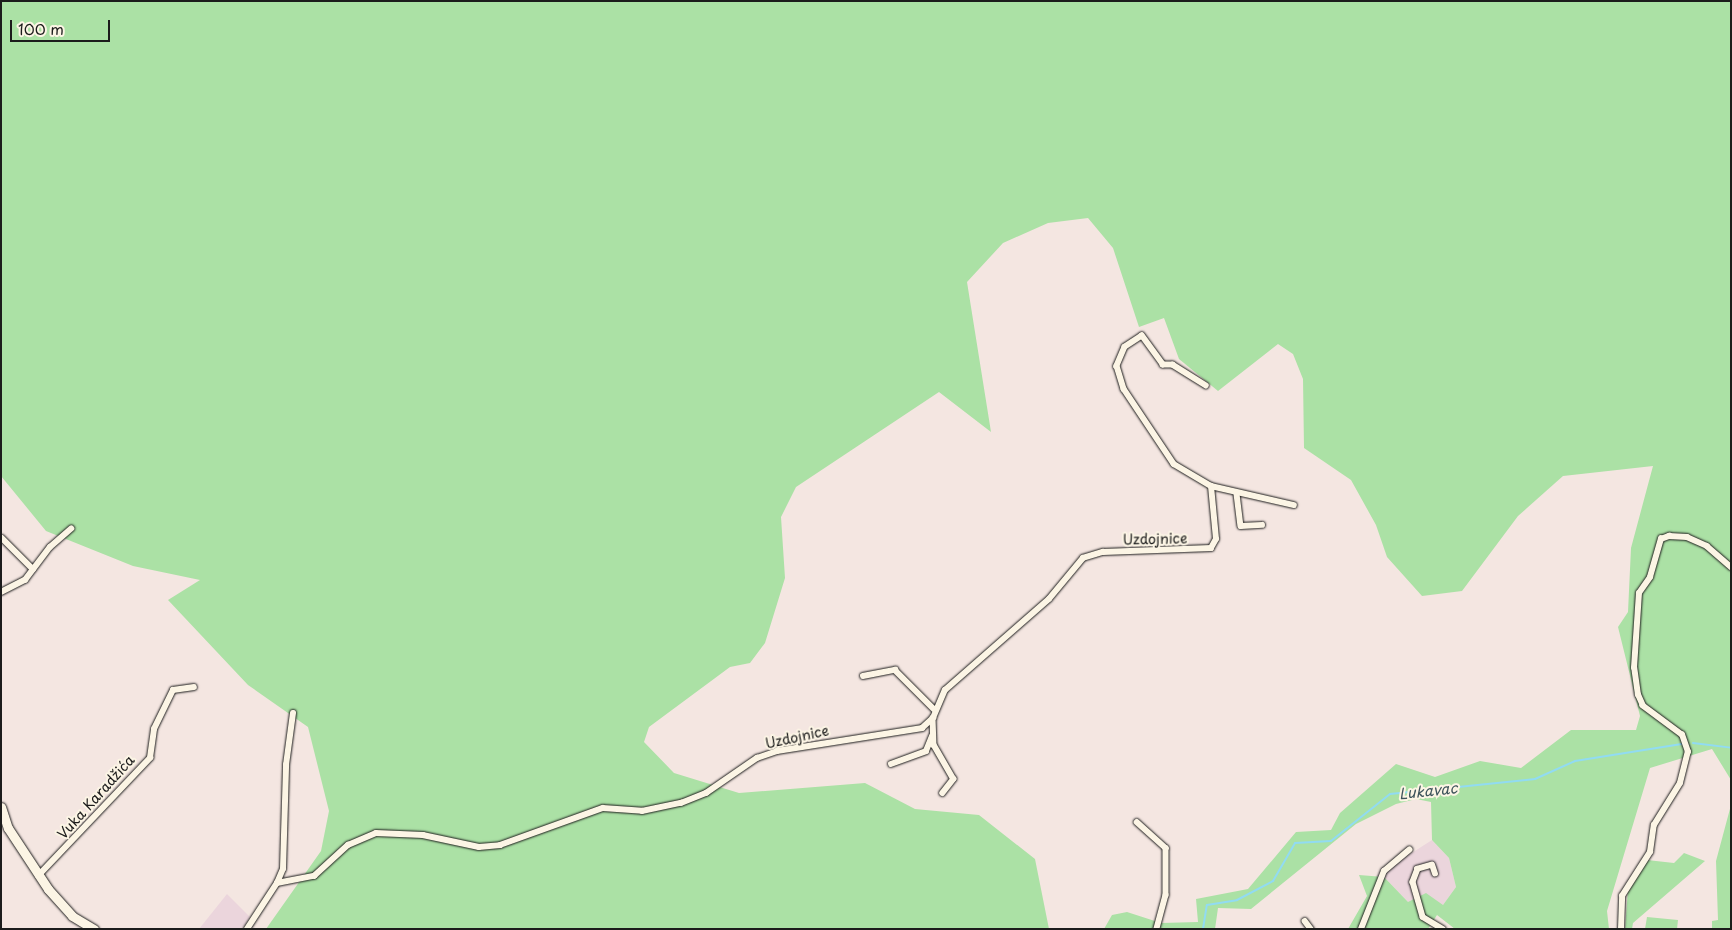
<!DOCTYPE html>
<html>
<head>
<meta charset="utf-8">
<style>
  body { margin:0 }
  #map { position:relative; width:1732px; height:930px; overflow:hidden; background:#f4e6e1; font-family:"Playpen Sans",sans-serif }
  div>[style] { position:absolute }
  .built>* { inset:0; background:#ebd5dc }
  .green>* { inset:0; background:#abe1a5 }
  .stream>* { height:2px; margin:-1px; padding:0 1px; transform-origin:1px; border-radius:1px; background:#91dbf2 }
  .roads { filter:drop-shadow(0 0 1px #1c1c1c) drop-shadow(0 0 1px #1c1c1c) }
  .street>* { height:5.5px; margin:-2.75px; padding:0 2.75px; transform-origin:2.75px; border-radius:2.75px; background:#fcf5e5 }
  .secondary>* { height:9px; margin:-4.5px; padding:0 4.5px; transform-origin:4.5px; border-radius:4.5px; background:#fcf5e5 }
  span { translate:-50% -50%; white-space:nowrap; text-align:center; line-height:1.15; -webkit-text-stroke:4px #fcf5e5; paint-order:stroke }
  .street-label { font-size:14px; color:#1c1c1c }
  .water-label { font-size:15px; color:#3f555c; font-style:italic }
  .frame { position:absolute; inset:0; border:2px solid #1c1c1c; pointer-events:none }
  .scale { position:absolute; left:10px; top:20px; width:100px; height:22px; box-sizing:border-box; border:2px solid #1c1c1c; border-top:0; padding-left:6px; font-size:15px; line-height:18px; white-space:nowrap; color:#1c1c1c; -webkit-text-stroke:4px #fcf5e5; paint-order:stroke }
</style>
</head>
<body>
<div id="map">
  <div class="built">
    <div style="clip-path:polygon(1432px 840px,1449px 858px,1456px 887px,1443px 905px,1408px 902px,1384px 877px,1376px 876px)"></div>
    <div style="clip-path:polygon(227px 894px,250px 917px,242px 929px,199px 929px)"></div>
  </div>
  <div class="green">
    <div style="clip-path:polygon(1px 1px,1731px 1px,1731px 780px,1712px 749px,1650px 768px,1607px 911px,1609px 929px,1455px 929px,1437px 915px,1428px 929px,1348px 929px,1367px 896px,1359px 875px,1384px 877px,1408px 902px,1426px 893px,1443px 905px,1456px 887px,1449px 858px,1432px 840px,1431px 802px,1416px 799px,1396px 804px,1356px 824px,1251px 909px,1218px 908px,1215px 929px,1104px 929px,1112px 915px,1127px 912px,1161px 923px,1198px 922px,1196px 899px,1248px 889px,1296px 832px,1331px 830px,1340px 813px,1396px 764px,1435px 777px,1480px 761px,1521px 768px,1571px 730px,1636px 730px,1640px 716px,1618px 627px,1628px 612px,1631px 548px,1653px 466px,1563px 476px,1518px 516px,1462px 591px,1422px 596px,1387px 557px,1376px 525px,1351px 480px,1304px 448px,1303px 379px,1293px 354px,1278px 344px,1218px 391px,1179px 359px,1164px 318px,1139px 327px,1113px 248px,1088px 218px,1048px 223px,1003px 243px,967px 282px,991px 432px,939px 392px,796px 487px,781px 517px,785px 578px,765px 643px,750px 663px,730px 667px,649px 727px,644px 742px,674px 773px,739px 793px,865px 783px,915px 809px,979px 815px,1035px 859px,1049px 929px,266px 929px,321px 851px,329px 811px,308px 727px,248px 685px,168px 600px,200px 580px,133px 566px,46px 531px,1px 476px)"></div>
    <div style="clip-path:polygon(1731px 805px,1731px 929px,1712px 929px,1712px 921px,1718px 920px,1716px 861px)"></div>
    <div style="clip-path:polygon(1684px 853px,1705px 861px,1633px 923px,1632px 929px,1625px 929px,1628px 889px,1647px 860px,1674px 863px)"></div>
    <div style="clip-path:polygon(1647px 917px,1678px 920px,1677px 929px,1645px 929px)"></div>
  </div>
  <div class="stream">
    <div style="left:1693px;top:743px;width:38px;rotate:7deg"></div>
    <div style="left:1118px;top:929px;width:35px"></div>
    <div style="left:1203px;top:929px;width:24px;rotate:-81deg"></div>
    <div style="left:1207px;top:905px;width:30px;rotate:-9deg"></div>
    <div style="left:1237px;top:900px;width:41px;rotate:-27.8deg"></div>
    <div style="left:1273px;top:881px;width:44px;rotate:-59.9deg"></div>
    <div style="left:1295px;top:843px;width:36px;rotate:-3deg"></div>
    <div style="left:1331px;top:841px;width:75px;rotate:-38.5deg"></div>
    <div style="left:1390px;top:794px;width:146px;rotate:-5.9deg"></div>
    <div style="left:1535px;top:779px;width:44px;rotate:-24.2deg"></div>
    <div style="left:1575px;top:761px;width:108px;rotate:-9deg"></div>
  </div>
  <div class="roads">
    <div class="street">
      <div style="left:1206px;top:386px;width:39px;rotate:-148deg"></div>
      <div style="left:1173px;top:365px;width:10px;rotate:180deg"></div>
      <div style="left:1163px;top:365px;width:36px;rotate:-126deg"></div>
      <div style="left:1142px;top:336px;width:20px;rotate:147deg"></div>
      <div style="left:1125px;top:347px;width:21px;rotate:113deg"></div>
      <div style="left:1117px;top:366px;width:24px;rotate:73deg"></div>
      <div style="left:1124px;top:389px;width:90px;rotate:56.3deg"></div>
      <div style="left:1174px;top:464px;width:43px;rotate:30.7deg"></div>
      <div style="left:1211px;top:486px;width:85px;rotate:12.9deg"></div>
      <div style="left:1237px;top:494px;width:32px;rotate:83deg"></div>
      <div style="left:1241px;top:526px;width:21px;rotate:-3deg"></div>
      <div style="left:2px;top:538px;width:44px;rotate:45deg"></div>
      <div style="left:1px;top:592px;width:27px;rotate:-27deg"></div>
      <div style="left:25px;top:580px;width:41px;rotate:-52.9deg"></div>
      <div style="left:50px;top:547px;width:28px;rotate:-41deg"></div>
      <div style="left:863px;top:676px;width:33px;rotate:-11deg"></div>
      <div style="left:895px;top:670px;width:55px;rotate:45deg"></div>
      <div style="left:933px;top:718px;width:27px;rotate:88deg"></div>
      <div style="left:934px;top:745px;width:39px;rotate:60deg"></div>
      <div style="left:954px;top:779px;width:18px;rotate:128deg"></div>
      <div style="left:891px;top:764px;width:37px;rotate:-20deg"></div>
      <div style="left:926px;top:751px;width:16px;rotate:-68deg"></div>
      <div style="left:1137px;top:822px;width:39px;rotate:42deg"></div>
      <div style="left:1166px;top:848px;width:47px;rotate:90deg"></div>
      <div style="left:1166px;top:895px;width:35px;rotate:105deg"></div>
      <div style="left:1435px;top:874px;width:9px;rotate:-108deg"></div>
      <div style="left:1432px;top:865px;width:15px;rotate:164deg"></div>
      <div style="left:1418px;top:869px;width:14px;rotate:111deg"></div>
      <div style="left:1413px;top:882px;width:36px;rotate:74deg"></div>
      <div style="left:1423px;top:917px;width:23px;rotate:31deg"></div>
      <div style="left:38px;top:876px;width:163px;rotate:-46.5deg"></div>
      <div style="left:150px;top:758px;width:29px;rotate:-82deg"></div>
      <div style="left:154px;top:729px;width:43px;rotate:-64deg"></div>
      <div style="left:173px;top:690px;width:21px;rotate:-8deg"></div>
      <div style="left:277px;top:883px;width:15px;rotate:-67deg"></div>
      <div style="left:283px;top:869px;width:104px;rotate:-88.3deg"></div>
      <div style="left:286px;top:765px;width:52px;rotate:-82.3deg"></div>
      <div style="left:1305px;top:921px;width:10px;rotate:53deg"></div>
      <div style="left:247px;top:929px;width:55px;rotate:-56.9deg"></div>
      <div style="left:277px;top:883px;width:38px;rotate:-11deg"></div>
      <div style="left:314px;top:876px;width:46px;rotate:-42.4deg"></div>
      <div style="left:348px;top:845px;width:30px;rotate:-23deg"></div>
      <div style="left:376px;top:833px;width:47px;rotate:2.4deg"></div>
      <div style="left:423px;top:835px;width:57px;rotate:12.1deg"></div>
      <div style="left:479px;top:847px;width:21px;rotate:-5deg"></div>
      <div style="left:500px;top:845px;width:109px;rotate:-19.8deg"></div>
      <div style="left:603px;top:808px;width:39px;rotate:4deg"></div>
      <div style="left:642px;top:811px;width:40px;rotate:-12deg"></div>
      <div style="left:681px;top:803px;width:27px;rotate:-22deg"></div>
      <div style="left:706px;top:793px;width:62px;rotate:-34.5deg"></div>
      <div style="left:757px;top:758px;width:21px;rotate:-19deg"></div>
      <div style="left:777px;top:751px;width:147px;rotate:-9deg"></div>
      <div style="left:922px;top:728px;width:15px;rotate:-42deg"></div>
      <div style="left:933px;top:718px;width:30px;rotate:-67deg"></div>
      <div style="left:945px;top:690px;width:138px;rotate:-41.2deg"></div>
      <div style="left:1049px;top:599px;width:53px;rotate:-50.3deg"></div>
      <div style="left:1083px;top:558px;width:21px;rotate:-17deg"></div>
      <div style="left:1103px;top:552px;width:108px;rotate:-2.1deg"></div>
      <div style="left:1211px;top:548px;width:10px;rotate:-61deg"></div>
      <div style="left:1216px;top:539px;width:53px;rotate:-95.4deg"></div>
      <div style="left:1361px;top:929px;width:62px;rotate:-68.4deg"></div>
      <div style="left:1384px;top:871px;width:33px;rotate:-40deg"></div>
      <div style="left:1621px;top:929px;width:33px;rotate:-88deg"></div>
      <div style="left:1622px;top:896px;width:52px;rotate:-57.5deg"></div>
      <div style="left:1650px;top:852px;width:27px;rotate:-82deg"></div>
      <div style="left:1654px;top:825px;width:49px;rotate:-58.2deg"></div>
      <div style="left:1680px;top:783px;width:32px;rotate:-76deg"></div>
      <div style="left:1688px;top:752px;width:18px;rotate:-109deg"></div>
      <div style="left:1682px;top:735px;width:49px;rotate:-143.4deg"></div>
      <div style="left:1643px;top:706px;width:12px;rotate:-114deg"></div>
      <div style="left:1638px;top:695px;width:27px;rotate:-98deg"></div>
      <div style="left:1634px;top:668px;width:75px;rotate:-86.2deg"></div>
      <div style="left:1639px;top:593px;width:19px;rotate:-55deg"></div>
      <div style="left:1650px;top:577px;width:40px;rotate:-74deg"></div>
      <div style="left:1661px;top:539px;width:9px;rotate:-21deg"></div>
      <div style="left:1669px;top:536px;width:18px;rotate:3deg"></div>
      <div style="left:1687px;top:537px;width:22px;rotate:24deg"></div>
      <div style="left:1707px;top:546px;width:32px;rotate:41deg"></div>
    </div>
    <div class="secondary">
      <div style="left:1px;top:807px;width:22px;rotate:72deg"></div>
      <div style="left:8px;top:828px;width:73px;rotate:56.7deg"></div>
      <div style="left:48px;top:889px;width:36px;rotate:48deg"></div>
      <div style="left:72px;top:916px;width:26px;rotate:31deg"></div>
    </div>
  </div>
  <div class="street-label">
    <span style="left:1155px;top:539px;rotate:-1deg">Uzdojnice</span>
    <span style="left:797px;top:737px;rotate:-12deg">Uzdojnice</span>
    <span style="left:96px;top:797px;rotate:-48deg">Vuka Karadžića</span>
  </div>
  <div class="water-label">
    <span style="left:1428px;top:790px;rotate:-6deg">Lukavac</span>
  </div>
  <div class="frame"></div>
  <div class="scale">100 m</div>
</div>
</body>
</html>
